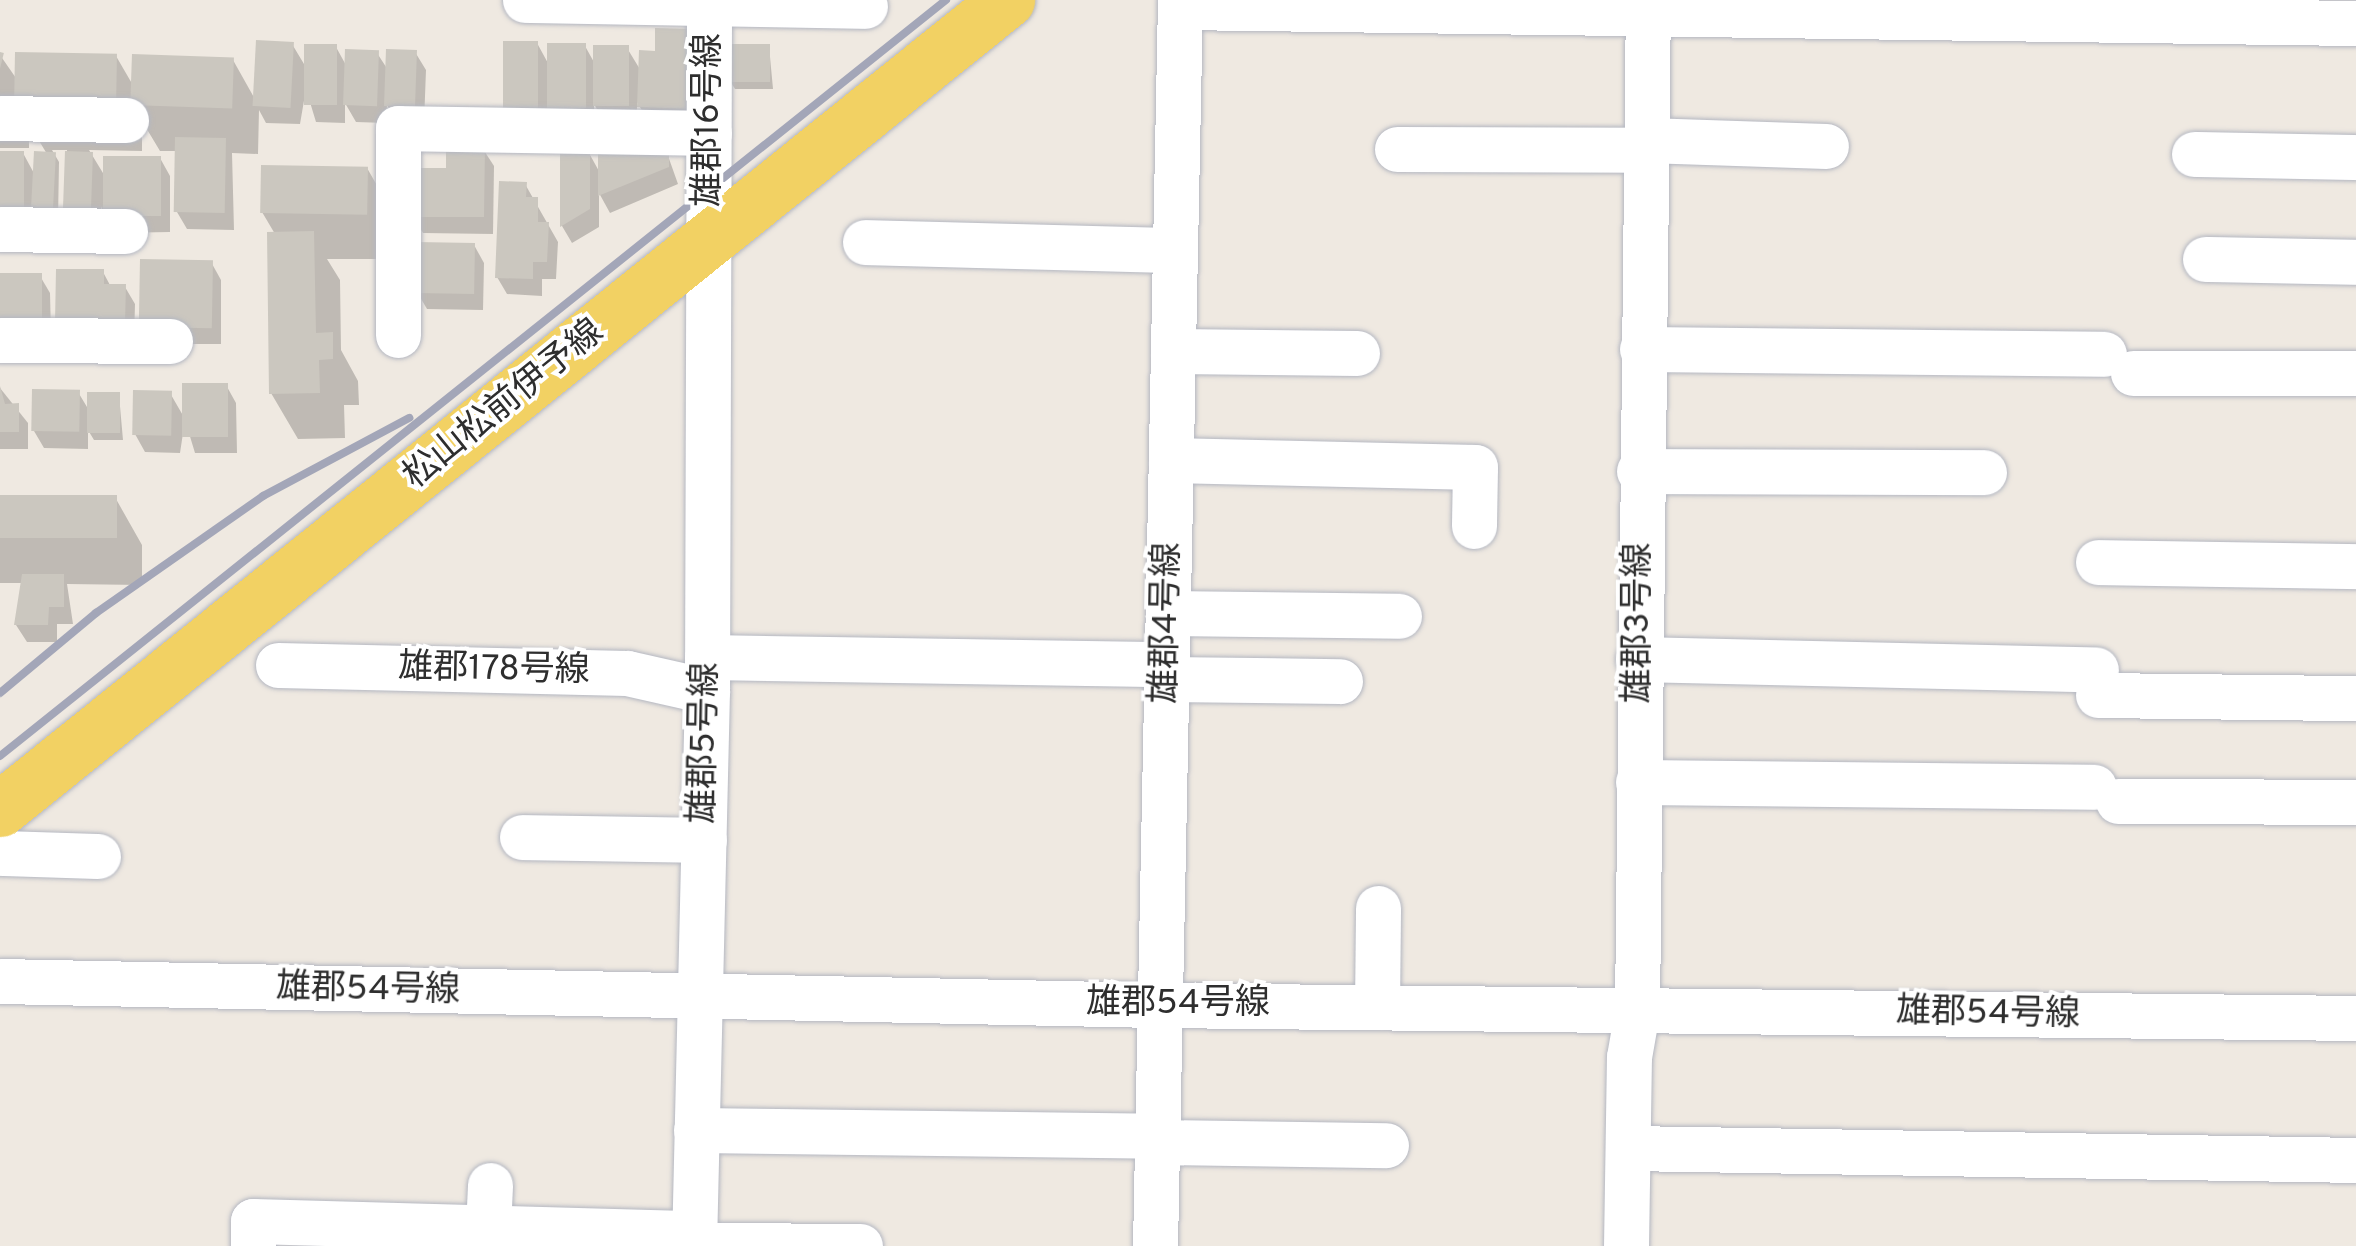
<!DOCTYPE html>
<html>
<head>
<meta charset="utf-8">
<style>
  body { margin:0 }
  #map { position:relative; width:2356px; height:1246px; overflow:hidden; background:#efe9e1; font-family:Overpass,"Noto Sans JP",sans-serif }
  div>[style] { position:absolute }
  .shadow>* { inset:0; background:#0003 }
  .building>* { inset:0; background:#cbc7bf; transform-origin:0 0 }
  .roads { filter:drop-shadow(0 0 2px #b4b7c1) drop-shadow(0 0 2px #b4b7c1) }
  .minor>* { height:45px; margin:-22.5px; padding:0 22.5px; transform-origin:22.5px; border-radius:22.5px; background:#fff }
  .major>* { height:55px; margin:-27.5px; padding:0 27.5px; transform-origin:27.5px; border-radius:27.5px; background:#f2d163 }
  .rail>* { height:8px; margin:-4px; padding:0 4px; transform-origin:4px; border-radius:4px; background:#a3a6b8 }
  span { translate:-50% -50%; white-space:nowrap; text-align:center; line-height:1.15; -webkit-text-stroke:8px #fff; paint-order:stroke }
  .street-label { font-size:35px; color:#2e2e2e }
</style>
</head>
<body>
<div id="map">
  <div class="shadow">
    <div style="clip-path:polygon(537px 43px,549px 65px,585px 46px,595px 64px,627px 48px,641px 71px,657px 53px,701px 126px,650px 124px,637px 102px,637px 124px,605px 123px,594px 104px,594px 126px,516px 126px)"></div>
    <div style="clip-path:polygon(292px 44px,307px 69px,336px 47px,347px 67px,377px 53px,388px 70px,415px 52px,426px 70px,424px 123px,397px 123px,387px 105px,386px 123px,356px 122px,345px 103px,345px 123px,316px 122px,306px 89px,300px 124px,266px 123px,259px 110px,258px 154px,232px 153px,234px 230px,187px 229px,177px 212px,177px 151px,160px 151px,142px 121px,142px 151px,89px 150px,106px 178px,160px 158px,170px 176px,170px 232px,116px 233px,101px 207px,101px 230px,67px 213px,67px 150px,52px 150px,59px 162px,58px 220px,40px 220px,33px 207px,32px 228px,0 153px,23px 153px,36px 177px,47px 154px,29px 124px,29px 148px,0 148px,0 55px,18px 81px,116px 56px,134px 87px,233px 60px,256px 101px)"></div>
    <div style="clip-path:polygon(769px 46px,773px 89px,735px 89px,730px 81px)"></div>
    <div style="clip-path:polygon(483px 149px,494px 166px,493px 234px,423px 233px,413px 216px,448px 171px)"></div>
    <div style="clip-path:polygon(562px 153px,589px 153px,600px 173px,667px 153px,678px 184px,610px 213px,599px 193px,599px 227px,572px 243px,562px 226px)"></div>
    <div style="clip-path:polygon(367px 168px,394px 215px,393px 259px,327px 259px,340px 280px,341px 350px,358px 381px,359px 405px,344px 405px,345px 438px,298px 439px,271px 393px,275px 234px,262px 212px)"></div>
    <div style="clip-path:polygon(525px 184px,558px 242px,556px 279px,542px 279px,542px 296px,507px 294px,497px 277px)"></div>
    <div style="clip-path:polygon(474px 245px,484px 263px,483px 310px,427px 309px,417px 292px)"></div>
    <div style="clip-path:polygon(211px 262px,221px 280px,221px 344px,152px 344px)"></div>
    <div style="clip-path:polygon(103px 272px,111px 287px,125px 287px,135px 304px,134px 340px,68px 340px)"></div>
    <div style="clip-path:polygon(0 276px,40px 276px,50px 293px,51px 335px)"></div>
    <div style="clip-path:polygon(226px 385px,236px 403px,237px 453px,195px 453px,185px 420px,180px 453px,145px 452px,135px 434px,170px 393px,185px 419px)"></div>
    <div style="clip-path:polygon(0 388px,28px 423px,28px 449px,0 449px)"></div>
    <div style="clip-path:polygon(78px 392px,90px 412px,119px 395px,123px 440px,94px 440px,88px 430px,88px 449px,44px 448px,34px 431px)"></div>
    <div style="clip-path:polygon(0 497px,116px 499px,142px 545px,142px 585px,67px 584px,73px 624px,57px 624px,57px 642px,27px 642px,16px 625px,23px 583px,0 583px)"></div>
  </div>
  <div class="building">
    <div style="clip-path:polygon(655px 28px,694px 29px,693px 109px,637px 107px,639px 50px,655px 51px)"></div>
    <div style="left:256px;top:40px;width:38px;height:66px;rotate:3deg"></div>
    <div style="left:503px;top:41px;width:35px;height:68px"></div>
    <div style="left:547px;top:43px;width:39px;height:65px"></div>
    <div style="left:304px;top:44px;width:33px;height:61px"></div>
    <div style="left:727px;top:44px;width:43px;height:38px"></div>
    <div style="left:593px;top:45px;width:36px;height:61px"></div>
    <div style="left:345px;top:49px;width:34px;height:56px;rotate:2deg"></div>
    <div style="left:386px;top:49px;width:31px;height:57px;rotate:2deg"></div>
    <div style="left:0;top:52px;width:4px;height:50px;rotate:14deg"></div>
    <div style="left:15px;top:52px;width:102px;height:52px;rotate:1deg"></div>
    <div style="left:132px;top:54px;width:102px;height:51px;rotate:2deg"></div>
    <div style="left:175px;top:137px;width:51px;height:75px;rotate:1deg"></div>
    <div style="clip-path:polygon(446px 146px,485px 146px,484px 217px,410px 217px,411px 168px,446px 168px)"></div>
    <div style="clip-path:polygon(560px 150px,590px 151px,590px 209px,560px 227px)"></div>
    <div style="clip-path:polygon(669px 150px,669px 167px,598px 196px,598px 151px)"></div>
    <div style="left:0;top:151px;width:24px;height:60px"></div>
    <div style="left:34px;top:151px;width:22px;height:61px;rotate:3deg"></div>
    <div style="left:65px;top:151px;width:28px;height:63px;rotate:2deg"></div>
    <div style="left:103px;top:156px;width:58px;height:60px"></div>
    <div style="left:261px;top:165px;width:107px;height:48px;rotate:1deg"></div>
    <div style="clip-path:polygon(499px 181px,527px 182px,526px 197px,538px 197px,538px 222px,549px 222px,547px 262px,533px 262px,533px 279px,495px 278px)"></div>
    <div style="clip-path:polygon(314px 231px,316px 333px,333px 332px,333px 359px,319px 360px,320px 393px,269px 394px,267px 232px)"></div>
    <div style="left:416px;top:242px;width:59px;height:51px;rotate:1deg"></div>
    <div style="left:140px;top:259px;width:73px;height:68px;rotate:1deg"></div>
    <div style="clip-path:polygon(56px 269px,104px 269px,104px 284px,126px 284px,125px 324px,55px 323px)"></div>
    <div style="left:42px;top:273px;width:45px;height:42px;rotate:90deg"></div>
    <div style="left:182px;top:383px;width:46px;height:54px"></div>
    <div style="clip-path:polygon(0 386px,5px 404px,19px 403px,19px 432px,0 432px)"></div>
    <div style="left:32px;top:389px;width:48px;height:42px;rotate:1deg"></div>
    <div style="left:133px;top:390px;width:39px;height:45px;rotate:1deg"></div>
    <div style="left:120px;top:392px;width:41px;height:33px;rotate:90deg"></div>
    <div style="left:0;top:495px;width:117px;height:43px"></div>
    <div style="clip-path:polygon(22px 574px,64px 574px,64px 607px,49px 607px,48px 625px,14px 625px)"></div>
  </div>
  <div class="roads">
    <div class="minor">
      <div style="left:525px;top:0;width:340px;rotate:1deg"></div>
      <div style="left:1180px;top:7px;width:1176px;rotate:0.78deg"></div>
      <div style="left:0;top:118px;width:126px;rotate:0.9deg"></div>
      <div style="left:1646px;top:140px;width:180px;rotate:1.9deg"></div>
      <div style="left:1397px;top:149px;width:249px;rotate:0.2deg"></div>
      <div style="left:2194px;top:154px;width:162px;rotate:1.1deg"></div>
      <div style="left:0;top:229px;width:125px;rotate:0.9deg"></div>
      <div style="left:865px;top:242px;width:310px;rotate:1.5deg"></div>
      <div style="left:2205px;top:259px;width:151px;rotate:1.1deg"></div>
      <div style="left:398px;top:335px;width:207px;rotate:-90deg"></div>
      <div style="left:398px;top:128px;width:311px;rotate:0.9deg"></div>
      <div style="left:0;top:340px;width:170px;rotate:0.3deg"></div>
      <div style="left:1642px;top:349px;width:462px;rotate:0.6deg"></div>
      <div style="left:1173px;top:351px;width:184px;rotate:0.6deg"></div>
      <div style="left:2133px;top:373px;width:223px"></div>
      <div style="left:1171px;top:460px;width:304px;rotate:1.3deg"></div>
      <div style="left:1475px;top:467px;width:59px;rotate:91deg"></div>
      <div style="left:1639px;top:471px;width:345px;rotate:0.2deg"></div>
      <div style="left:2098px;top:562px;width:258px;rotate:0.9deg"></div>
      <div style="left:1168px;top:613px;width:231px;rotate:0.7deg"></div>
      <div style="left:707px;top:657px;width:460px;rotate:0.9deg"></div>
      <div style="left:1638px;top:659px;width:458px;rotate:1.3deg"></div>
      <div style="left:278px;top:665px;width:349px;rotate:1.3deg"></div>
      <div style="left:627px;top:673px;width:82px;rotate:12.7deg"></div>
      <div style="left:1166px;top:679px;width:174px;rotate:0.7deg"></div>
      <div style="left:2098px;top:695px;width:258px;rotate:0.7deg"></div>
      <div style="left:1638px;top:782px;width:456px;rotate:0.6deg"></div>
      <div style="left:2118px;top:801px;width:238px;rotate:0.2deg"></div>
      <div style="left:522px;top:837px;width:182px;rotate:0.9deg"></div>
      <div style="left:0;top:853px;width:98px;rotate:1.8deg"></div>
      <div style="left:0;top:981px;width:1160px;rotate:1.19deg"></div>
      <div style="left:1160px;top:1005px;width:1196px;rotate:0.62deg"></div>
      <div style="left:1377px;top:1007px;width:99px;rotate:-89.4deg"></div>
      <div style="left:696px;top:1130px;width:461px;rotate:0.7deg"></div>
      <div style="left:1157px;top:1142px;width:229px;rotate:0.8deg"></div>
      <div style="left:1628px;top:1148px;width:728px;rotate:0.94deg"></div>
      <div style="left:488px;top:1228px;width:43px;rotate:-87.3deg"></div>
      <div style="left:694px;top:1245px;width:166px;rotate:0.3deg"></div>
      <div style="left:253px;top:1246px;width:25px;rotate:-90deg"></div>
      <div style="left:253px;top:1221px;width:442px;rotate:1.6deg"></div>
      <div style="left:694px;top:1246px;width:555px;rotate:-88.66deg"></div>
      <div style="left:707px;top:691px;width:691px;rotate:-89.83deg"></div>
      <div style="left:1155px;top:1246px;width:1246px;rotate:-88.85deg"></div>
      <div style="left:1626px;top:1246px;width:189px;rotate:-89.1deg"></div>
      <div style="left:1629px;top:1057px;width:47px;rotate:-80.1deg"></div>
      <div style="left:1637px;top:1011px;width:1011px;rotate:-89.38deg"></div>
    </div>
    <div class="major">
      <div style="left:0;top:809px;width:1292px;rotate:-38.78deg"></div>
    </div>
  </div>
  <div class="rail">
    <div style="left:0;top:693px;width:125px;rotate:-39.8deg"></div>
    <div style="left:96px;top:613px;width:204px;rotate:-35deg"></div>
    <div style="left:263px;top:496px;width:166px;rotate:-28.1deg"></div>
    <div style="left:0;top:756px;width:1211px;rotate:-38.63deg"></div>
  </div>
  <div class="street-label">
    <span style="left:709px;top:120px;rotate:-90deg">雄郡16号線</span>
    <span style="left:504px;top:405px;rotate:-39deg">松山松前伊予線</span>
    <span style="left:1167px;top:623px;rotate:-89deg">雄郡4号線</span>
    <span style="left:1639px;top:623px;rotate:-90deg">雄郡3号線</span>
    <span style="left:494px;top:670px;rotate:1deg">雄郡178号線</span>
    <span style="left:705px;top:743px;rotate:-89deg">雄郡5号線</span>
    <span style="left:368px;top:990px;rotate:1deg">雄郡54号線</span>
    <span style="left:1178px;top:1004px">雄郡54号線</span>
    <span style="left:1988px;top:1014px;rotate:1deg">雄郡54号線</span>
  </div>
</div>
</body>
</html>
